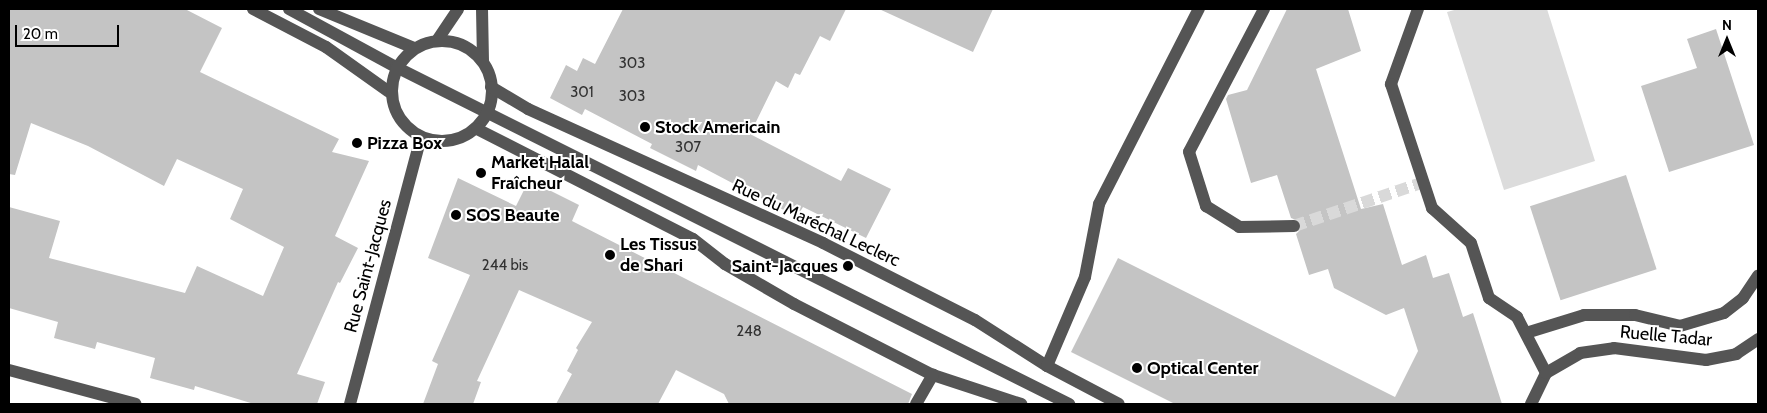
<!DOCTYPE html>
<html>
<head>
<meta charset="utf-8">
<style>
  body { margin:0 }
  #map { position:relative; width:1767px; height:413px; overflow:hidden; background:#fff; font-family:Cabin,sans-serif }
  div>[style] { position:absolute }
  .green>* { inset:0; background:#dcdcdc }
  .building>* { inset:0; background:#c4c4c4; transform-origin:0 0 }
  .minor-tunnel>* { height:12px; margin-top:-6px; transform-origin:0; background:repeating-linear-gradient(90deg,#d9d9d9 0 12px,transparent 0 18px) }
  .minor>* { height:12px; margin:-6px; padding:0 6px; transform-origin:6px; border-radius:6px; background:#555 }
  .minor>.ring { margin:-6px; padding:0; box-sizing:content-box; background:none; border:12px solid #555; border-radius:50% }
  .dots>* { width:14px; height:14px; translate:-50% -50%; box-sizing:border-box; border:2px solid #fff; border-radius:50% }
  span { translate:-50% -50%; white-space:nowrap; text-align:center; line-height:1.15; -webkit-text-stroke:4px #fff; paint-order:stroke }
  .number-label { font-size:15px; color:#313131 }
  .number-label span { -webkit-text-stroke-width:0 }
  .poi-label { font-size:18px; color:#000; font-weight:700 }
  .left { translate:0 -50%; text-align:left }
  .right { translate:-100% -50%; text-align:right }
  .street-label { font-size:18px; color:#000 }
  .frame { position:absolute; inset:0; border:10px solid #000; pointer-events:none }
  .north { position:absolute; left:1702px; top:15px; width:50px; height:50px; -webkit-text-stroke:4px #fff; paint-order:stroke; rotate:0deg; font-size:14px; font-weight:700; line-height:20px; text-align:center; color:#000 }
  .north::after { content:''; display:block; margin:auto; width:18px; height:22px; background:#000; clip-path:polygon(50% 0,100% 100%,50% 72%,0 100%) }
  .scale { position:absolute; left:15px; top:25px; width:104px; height:22px; box-sizing:border-box; border:2px solid #000; border-top:0; padding-left:6px; font-size:15px; line-height:18px; white-space:nowrap; color:#000; -webkit-text-stroke:4px #fff; paint-order:stroke }
</style>
</head>
<body>
<div id="map">
  <div class="green">
    <div style="clip-path:polygon(1458px 9px,1547px 9px,1595px 161px,1504px 190px,1447px 12px)"></div>
  </div>
  <div class="building">
    <div style="clip-path:polygon(9px 9px,185px 9px,222px 28px,200px 72px,339px 139px,332px 152px,369px 161px,335px 236px,358px 248px,340px 283px,338px 282px,297px 374px,325px 382px,317px 404px,254px 404px,195px 386px,194px 390px,150px 378px,155px 358px,97px 342px,95px 349px,54px 338px,58px 322px,9px 308px,9px 207px,60px 221px,49px 258px,185px 293px,197px 266px,263px 296px,284px 247px,230px 219px,243px 189px,177px 159px,164px 186px,88px 146px,31px 123px,15px 175px,9px 174px)"></div>
    <div style="clip-path:polygon(623px 9px,846px 9px,830px 41px,820px 36px,800px 75px,795px 73px,788px 88px,776px 81px,750px 134px,841px 181px,848px 168px,891px 189px,866px 238px,803px 207px,797px 217px,698px 165px,696px 171px,650px 148px,652px 144px,585px 109px,582px 115px,550px 98px,566px 65px,577px 71px,583px 58px,595px 64px)"></div>
    <div style="clip-path:polygon(879px 9px,993px 9px,973px 52px)"></div>
    <div style="clip-path:polygon(1287px 9px,1348px 9px,1361px 51px,1316px 69px,1361px 209px,1383px 204px,1402px 265px,1426px 255px,1433px 278px,1449px 273px,1463px 317px,1473px 313px,1502px 404px,1175px 404px,1071px 352px,1118px 258px,1395px 397px,1418px 351px,1404px 308px,1386px 315px,1334px 288px,1328px 269px,1309px 275px,1296px 234px,1301px 229px,1301px 222px,1291px 218px,1277px 175px,1251px 183px,1226px 99px,1228px 95px,1247px 90px)"></div>
    <div style="clip-path:polygon(1716px 29px,1754px 145px,1669px 172px,1641px 86px,1697px 68px,1687px 39px)"></div>
    <div style="left:1626px;top:175px;width:99px;height:101px;rotate:72deg"></div>
    <div style="clip-path:polygon(458px 178px,516px 206px,529px 180px,579px 205px,572px 221px,912px 394px,908px 404px,729px 404px,724px 394px,676px 370px,658px 404px,556px 404px,572px 374px,567px 371px,578px 350px,576px 348px,592px 322px,519px 290px,477px 381px,481px 382px,473px 404px,423px 404px,438px 364px,432px 361px,470px 275px,428px 258px)"></div>
  </div>
  <div class="minor-tunnel">
    <div style="left:1294px;top:226px;width:137px;rotate:-18.7deg"></div>
  </div>
  <div class="minor">
    <div style="left:253px;top:9px;width:82px;rotate:27.5deg"></div>
    <div style="left:326px;top:47px;width:77px;rotate:35.5deg"></div>
    <div style="left:289px;top:9px;width:122px;rotate:28.5deg"></div>
    <div style="left:396px;top:67px;width:753px;rotate:26.6deg"></div>
    <div style="left:319px;top:9px;width:103px;rotate:22.3deg"></div>
    <div style="left:482px;top:9px;width:53px;rotate:88.9deg"></div>
    <div style="left:1264px;top:9px;width:161px;rotate:117.7deg"></div>
    <div style="left:1189px;top:152px;width:57px;rotate:72.5deg"></div>
    <div style="left:1206px;top:206px;width:39px;rotate:32deg"></div>
    <div style="left:1239px;top:227px;width:55px;rotate:-1deg"></div>
    <div style="left:1418px;top:9px;width:80px;rotate:109.8deg"></div>
    <div style="left:1391px;top:84px;width:131px;rotate:71.7deg"></div>
    <div style="left:1432px;top:208px;width:52px;rotate:41.9deg"></div>
    <div style="left:1471px;top:243px;width:58px;rotate:71.9deg"></div>
    <div style="left:1489px;top:298px;width:34px;rotate:34deg"></div>
    <div style="left:1517px;top:317px;width:63px;rotate:62.6deg"></div>
    <div style="left:438px;top:39px;width:36px;rotate:-56deg"></div>
    <div class="ring" style="left:392px;top:41px;width:88px;height:88px"></div>
    <div style="left:491px;top:87px;width:43px;rotate:30.7deg"></div>
    <div style="left:528px;top:109px;width:324px;rotate:24.4deg"></div>
    <div style="left:823px;top:243px;width:170px;rotate:26.9deg"></div>
    <div style="left:975px;top:320px;width:85px;rotate:32.6deg"></div>
    <div style="left:1047px;top:366px;width:81px;rotate:27.8deg"></div>
    <div style="left:477px;top:129px;width:242px;rotate:27deg"></div>
    <div style="left:693px;top:239px;width:41px;rotate:38deg"></div>
    <div style="left:725px;top:264px;width:80px;rotate:30.1deg"></div>
    <div style="left:794px;top:304px;width:156px;rotate:27.1deg"></div>
    <div style="left:933px;top:375px;width:93px;rotate:18.2deg"></div>
    <div style="left:1526px;top:333px;width:61px;rotate:-17.2deg"></div>
    <div style="left:1584px;top:315px;width:51px"></div>
    <div style="left:1635px;top:315px;width:46px;rotate:13.7deg"></div>
    <div style="left:1680px;top:326px;width:46px;rotate:-16.5deg"></div>
    <div style="left:1724px;top:313px;width:24px;rotate:-38deg"></div>
    <div style="left:1743px;top:298px;width:27px;rotate:-56deg"></div>
    <div style="left:1047px;top:366px;width:97px;rotate:-66.9deg"></div>
    <div style="left:1085px;top:277px;width:74px;rotate:-79.1deg"></div>
    <div style="left:1099px;top:204px;width:219px;rotate:-62.9deg"></div>
    <div style="left:9px;top:370px;width:131px;rotate:15deg"></div>
    <div style="left:350px;top:404px;width:275px;rotate:-75.1deg"></div>
    <div style="left:916px;top:404px;width:34px;rotate:-60deg"></div>
    <div style="left:1531px;top:404px;width:34px;rotate:-64deg"></div>
    <div style="left:1546px;top:373px;width:39px;rotate:-30deg"></div>
    <div style="left:1580px;top:353px;width:34px;rotate:-8deg"></div>
    <div style="left:1614px;top:348px;width:93px;rotate:7.4deg"></div>
    <div style="left:1706px;top:360px;width:31px;rotate:-11deg"></div>
    <div style="left:1736px;top:354px;width:27px;rotate:-34deg"></div>
  </div>
  <div class="dots">
    <div style="left:645px;top:127px;background:#000"></div>
    <div style="left:357px;top:143px;background:#000"></div>
    <div style="left:481px;top:173px;background:#000"></div>
    <div style="left:456px;top:215px;background:#000"></div>
    <div style="left:610px;top:255px;background:#000"></div>
    <div style="left:848px;top:266px;background:#000"></div>
    <div style="left:1137px;top:368px;background:#000"></div>
  </div>
  <div class="number-label">
    <span style="left:632px;top:64px">303</span>
    <span style="left:582px;top:93px">301</span>
    <span style="left:632px;top:97px">303</span>
    <span style="left:688px;top:148px">307</span>
    <span style="left:505px;top:266px">244 bis</span>
    <span style="left:749px;top:332px">248</span>
  </div>
  <div class="poi-label">
    <span class="left" style="left:655px;top:127px">Stock Americain</span>
    <span class="left" style="left:367px;top:143px">Pizza Box</span>
    <span class="left" style="left:491px;top:173px">Market Halal<br>Fraîcheur</span>
    <span class="left" style="left:466px;top:215px">SOS Beaute</span>
    <span class="left" style="left:620px;top:255px">Les Tissus<br>de Shari</span>
    <span class="right" style="left:838px;top:266px">Saint-Jacques</span>
    <span class="left" style="left:1147px;top:368px">Optical Center</span>
  </div>
  <div class="street-label">
    <span style="left:816px;top:223px;rotate:25deg">Rue du Maréchal Leclerc</span>
    <span style="left:368px;top:266px;rotate:-75deg">Rue Saint-Jacques</span>
    <span style="left:1666px;top:336px;rotate:5deg">Ruelle Tadar</span>
  </div>
  <div class="frame"></div>
  <div class="north">N</div>
  <div class="scale">20 m</div>
</div>
</body>
</html>
